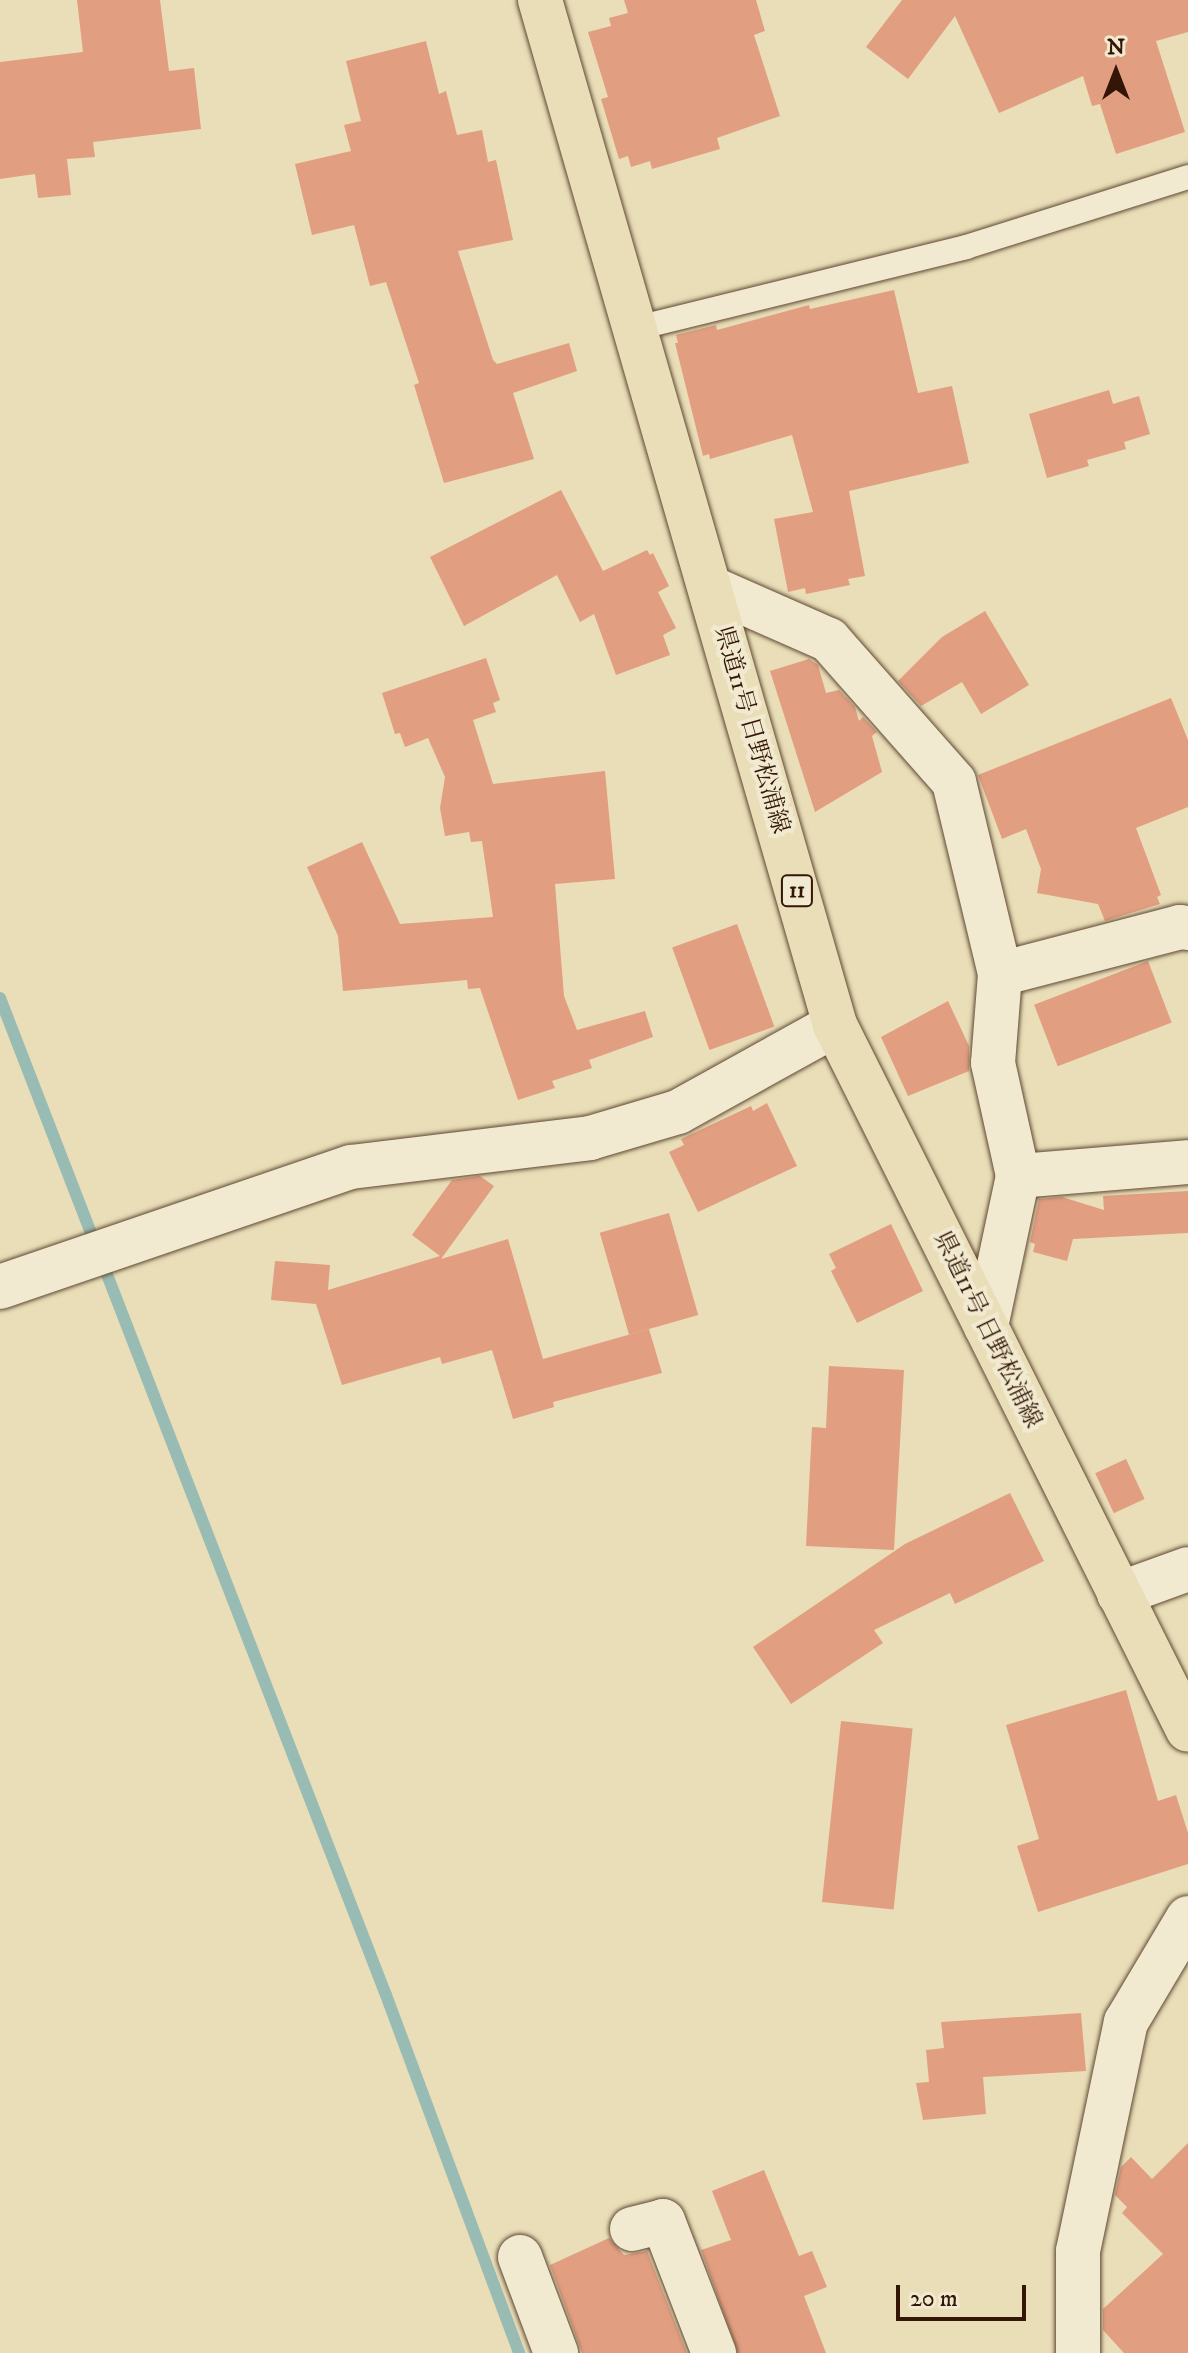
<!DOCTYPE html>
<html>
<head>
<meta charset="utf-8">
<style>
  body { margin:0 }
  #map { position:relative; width:1188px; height:2353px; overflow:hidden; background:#e9deb8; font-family:"IM FELL DW Pica","Noto Serif JP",serif }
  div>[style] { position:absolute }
  .stream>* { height:12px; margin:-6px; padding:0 6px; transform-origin:6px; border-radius:6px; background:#98bbb4 }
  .building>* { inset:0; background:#e19e81; transform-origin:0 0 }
  .roads { filter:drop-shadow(0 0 2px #604832) drop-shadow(0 0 2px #604832) }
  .service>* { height:24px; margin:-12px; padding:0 12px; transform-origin:12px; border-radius:12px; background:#f1ead1 }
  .minor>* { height:44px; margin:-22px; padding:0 22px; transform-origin:22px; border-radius:22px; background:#f1ead1 }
  .primary>* { height:44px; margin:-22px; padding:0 22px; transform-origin:22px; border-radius:22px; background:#e9deb8 }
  span { translate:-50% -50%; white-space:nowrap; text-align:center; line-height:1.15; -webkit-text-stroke:8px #f1ead1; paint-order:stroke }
  .shield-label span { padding:2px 6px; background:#f1ead1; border:2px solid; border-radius:6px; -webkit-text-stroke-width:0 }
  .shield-label { font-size:22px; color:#331606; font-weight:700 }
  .street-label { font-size:24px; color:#331606 }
  .north { position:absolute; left:1076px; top:32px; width:80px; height:80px; -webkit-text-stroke:6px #f1ead1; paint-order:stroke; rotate:0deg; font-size:22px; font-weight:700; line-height:32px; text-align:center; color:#331606 }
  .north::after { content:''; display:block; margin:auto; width:28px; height:36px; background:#331606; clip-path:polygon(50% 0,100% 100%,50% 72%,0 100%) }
  .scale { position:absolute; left:896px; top:2285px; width:130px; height:36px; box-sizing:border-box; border:4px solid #331606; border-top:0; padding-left:10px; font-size:24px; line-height:28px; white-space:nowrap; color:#331606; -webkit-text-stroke:6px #f1ead1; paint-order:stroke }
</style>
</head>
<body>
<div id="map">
  <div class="stream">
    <div style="left:0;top:998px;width:1069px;rotate:68.84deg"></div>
    <div style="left:386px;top:1995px;width:382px;rotate:69.6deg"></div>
  </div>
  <div class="building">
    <div style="clip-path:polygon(77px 0,160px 0,169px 71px,194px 68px,201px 129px,93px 142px,95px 157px,67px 159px,71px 195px,38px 198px,35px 174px,0 179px,0 62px,83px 52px)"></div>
    <div style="clip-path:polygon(624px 0,756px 0,765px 31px,754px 35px,780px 116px,717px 138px,720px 149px,652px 169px,650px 161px,631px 167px,628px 156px,619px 159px,601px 99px,608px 97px,588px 32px,611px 26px,609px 18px,628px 13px)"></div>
    <div style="clip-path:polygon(902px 0,1188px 0,1188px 32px,1156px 41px,1185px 132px,1116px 154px,1100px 104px,1092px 106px,1083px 76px,999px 113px,955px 16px,908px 79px,866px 47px)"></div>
    <div style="clip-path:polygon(426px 41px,439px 94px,446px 91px,457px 135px,482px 130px,488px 162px,496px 160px,513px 240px,458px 251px,493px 360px,497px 364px,569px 343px,577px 371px,513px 393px,534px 459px,444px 483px,414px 385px,419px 383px,386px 282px,370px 286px,354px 225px,312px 235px,295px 164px,351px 151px,344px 125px,361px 121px,346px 61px)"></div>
    <div style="clip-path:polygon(894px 290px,918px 393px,952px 386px,969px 463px,849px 491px,865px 576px,848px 579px,850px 585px,806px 594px,805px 588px,788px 592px,774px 519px,813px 512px,792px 435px,710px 459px,709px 454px,703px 456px,675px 343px,678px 343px,676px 335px,716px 325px,717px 330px,809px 305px,810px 309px)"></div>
    <div style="clip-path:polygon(1109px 390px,1113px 404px,1139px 396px,1150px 434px,1124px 442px,1126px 449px,1087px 460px,1089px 466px,1047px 478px,1029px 414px)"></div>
    <div style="clip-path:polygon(561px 490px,603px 571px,647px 550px,650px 555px,653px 553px,669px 586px,658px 592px,676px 628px,663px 635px,670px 655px,616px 675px,594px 614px,580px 622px,557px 575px,464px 626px,430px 557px)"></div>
    <div style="clip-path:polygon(985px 611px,1029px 685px,981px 714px,962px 682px,921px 706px,898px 681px,942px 637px)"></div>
    <div style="clip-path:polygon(486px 658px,500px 700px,493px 703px,496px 712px,473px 720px,493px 784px,605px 771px,615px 879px,555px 884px,564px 996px,577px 1030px,645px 1011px,653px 1037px,589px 1060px,592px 1068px,552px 1081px,555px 1088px,518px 1100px,480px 988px,468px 989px,467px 980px,343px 991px,338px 936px,307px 867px,362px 842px,400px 924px,493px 917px,482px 841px,471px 842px,469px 832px,445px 836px,440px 808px,445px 777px,428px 738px,405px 747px,400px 733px,395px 734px,382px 693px)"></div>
    <div style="clip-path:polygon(809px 659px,818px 665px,826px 693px,839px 690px,855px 707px,859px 721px,863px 717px,877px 732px,872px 736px,882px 772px,815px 812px,770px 671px)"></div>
    <div style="clip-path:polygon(1171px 698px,1188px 740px,1188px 807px,1136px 828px,1161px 895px,1157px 897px,1160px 904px,1105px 921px,1098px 904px,1037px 893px,1041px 869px,1026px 829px,1002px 839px,978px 775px)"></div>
    <div style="left:737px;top:924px;width:109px;height:69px;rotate:70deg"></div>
    <div style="left:1148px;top:961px;width:66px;height:122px;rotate:69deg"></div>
    <div style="clip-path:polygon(948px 1001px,969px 1046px,969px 1071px,908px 1096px,881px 1037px)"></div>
    <div style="clip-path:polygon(767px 1103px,797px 1166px,698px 1212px,669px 1152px,684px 1145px,681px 1139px,751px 1106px,753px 1111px)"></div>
    <div style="clip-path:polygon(480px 1176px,494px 1186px,441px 1259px,508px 1239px,543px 1359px,649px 1329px,662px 1373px,553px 1402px,554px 1407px,513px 1419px,492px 1350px,442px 1364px,440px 1357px,342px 1385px,316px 1304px,271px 1300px,275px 1261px,330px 1265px,328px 1290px,440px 1256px,412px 1235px,452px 1180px)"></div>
    <div style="clip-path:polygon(1188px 1191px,1188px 1233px,1073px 1239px,1067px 1261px,1033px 1252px,1035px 1244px,1030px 1242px,1039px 1199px,1062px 1197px,1104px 1210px,1103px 1196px)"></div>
    <div style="left:669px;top:1213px;width:106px;height:72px;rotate:74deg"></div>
    <div style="clip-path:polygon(891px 1224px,923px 1291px,857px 1323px,831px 1271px,836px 1268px,829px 1254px)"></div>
    <div style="clip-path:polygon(829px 1366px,904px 1370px,894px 1550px,806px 1546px,812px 1427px,826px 1428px)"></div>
    <div style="left:1126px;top:1459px;width:44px;height:34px;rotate:65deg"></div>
    <div style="clip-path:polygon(1010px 1493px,1044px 1561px,955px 1604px,950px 1593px,874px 1630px,883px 1643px,791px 1704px,753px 1647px,905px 1544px)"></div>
    <div style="clip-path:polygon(1126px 1690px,1158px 1801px,1176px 1795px,1188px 1833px,1188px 1864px,1038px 1912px,1017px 1846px,1039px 1839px,1006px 1725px)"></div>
    <div style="left:841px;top:1721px;width:72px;height:182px;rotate:6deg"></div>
    <div style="clip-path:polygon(1081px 2013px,1086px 2071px,983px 2077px,986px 2114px,923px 2120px,916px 2083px,929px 2082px,926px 2050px,944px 2048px,941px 2022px)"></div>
    <div style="clip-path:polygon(1188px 2143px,1188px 2353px,1124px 2353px,1103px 2330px,1103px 2309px,1163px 2254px,1122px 2213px,1127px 2207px,1115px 2195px,1121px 2167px,1131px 2157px,1152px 2179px)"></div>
    <div style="clip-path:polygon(764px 2170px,799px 2256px,812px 2251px,827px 2287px,804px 2296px,826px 2353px,738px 2353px,701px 2250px,731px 2240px,712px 2191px)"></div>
    <div style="clip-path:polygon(609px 2238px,624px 2255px,647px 2251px,687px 2353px,582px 2353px,550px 2265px)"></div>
  </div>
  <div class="roads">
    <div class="service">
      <div style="left:637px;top:328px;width:339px;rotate:-13.8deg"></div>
      <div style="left:966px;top:247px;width:233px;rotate:-17.5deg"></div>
    </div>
    <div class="minor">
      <div style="left:711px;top:588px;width:129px;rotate:23.8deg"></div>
      <div style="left:829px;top:640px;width:189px;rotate:48.6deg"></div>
      <div style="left:954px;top:782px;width:197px;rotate:76.5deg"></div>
      <div style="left:1000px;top:974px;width:89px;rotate:94.5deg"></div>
      <div style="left:993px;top:1063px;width:116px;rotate:77.5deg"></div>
      <div style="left:1018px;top:1176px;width:154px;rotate:102deg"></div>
      <div style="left:1000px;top:974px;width:186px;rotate:-14.6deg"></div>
      <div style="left:1180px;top:927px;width:8px;rotate:7deg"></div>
      <div style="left:1018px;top:1176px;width:171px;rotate:-4.7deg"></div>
      <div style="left:0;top:1287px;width:371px;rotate:-18.9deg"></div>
      <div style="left:351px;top:1167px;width:241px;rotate:-6.9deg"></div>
      <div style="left:590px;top:1138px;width:92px;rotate:-16.5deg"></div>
      <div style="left:678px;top:1112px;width:179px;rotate:-29deg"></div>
      <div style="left:1119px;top:1594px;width:73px;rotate:-19.9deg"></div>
      <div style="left:632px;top:2229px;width:32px;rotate:-14deg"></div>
      <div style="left:663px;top:2221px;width:142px;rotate:68.9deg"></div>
      <div style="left:520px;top:2257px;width:103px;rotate:69.4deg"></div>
      <div style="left:1078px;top:2353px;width:102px;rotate:-90deg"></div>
      <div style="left:1078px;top:2251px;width:234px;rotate:-78.2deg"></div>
      <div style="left:1126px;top:2022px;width:121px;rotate:-59.2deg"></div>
    </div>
    <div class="primary">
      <div style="left:540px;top:0;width:1067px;rotate:73.94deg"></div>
      <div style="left:835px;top:1025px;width:788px;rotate:63.4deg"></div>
    </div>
  </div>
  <div class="shield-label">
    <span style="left:797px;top:891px">11</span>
  </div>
  <div class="street-label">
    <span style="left:751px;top:730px;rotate:74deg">県道11号 日野松浦線</span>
    <span style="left:987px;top:1330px;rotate:64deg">県道11号 日野松浦線</span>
  </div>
  <div class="north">N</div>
  <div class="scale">20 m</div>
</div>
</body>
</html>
